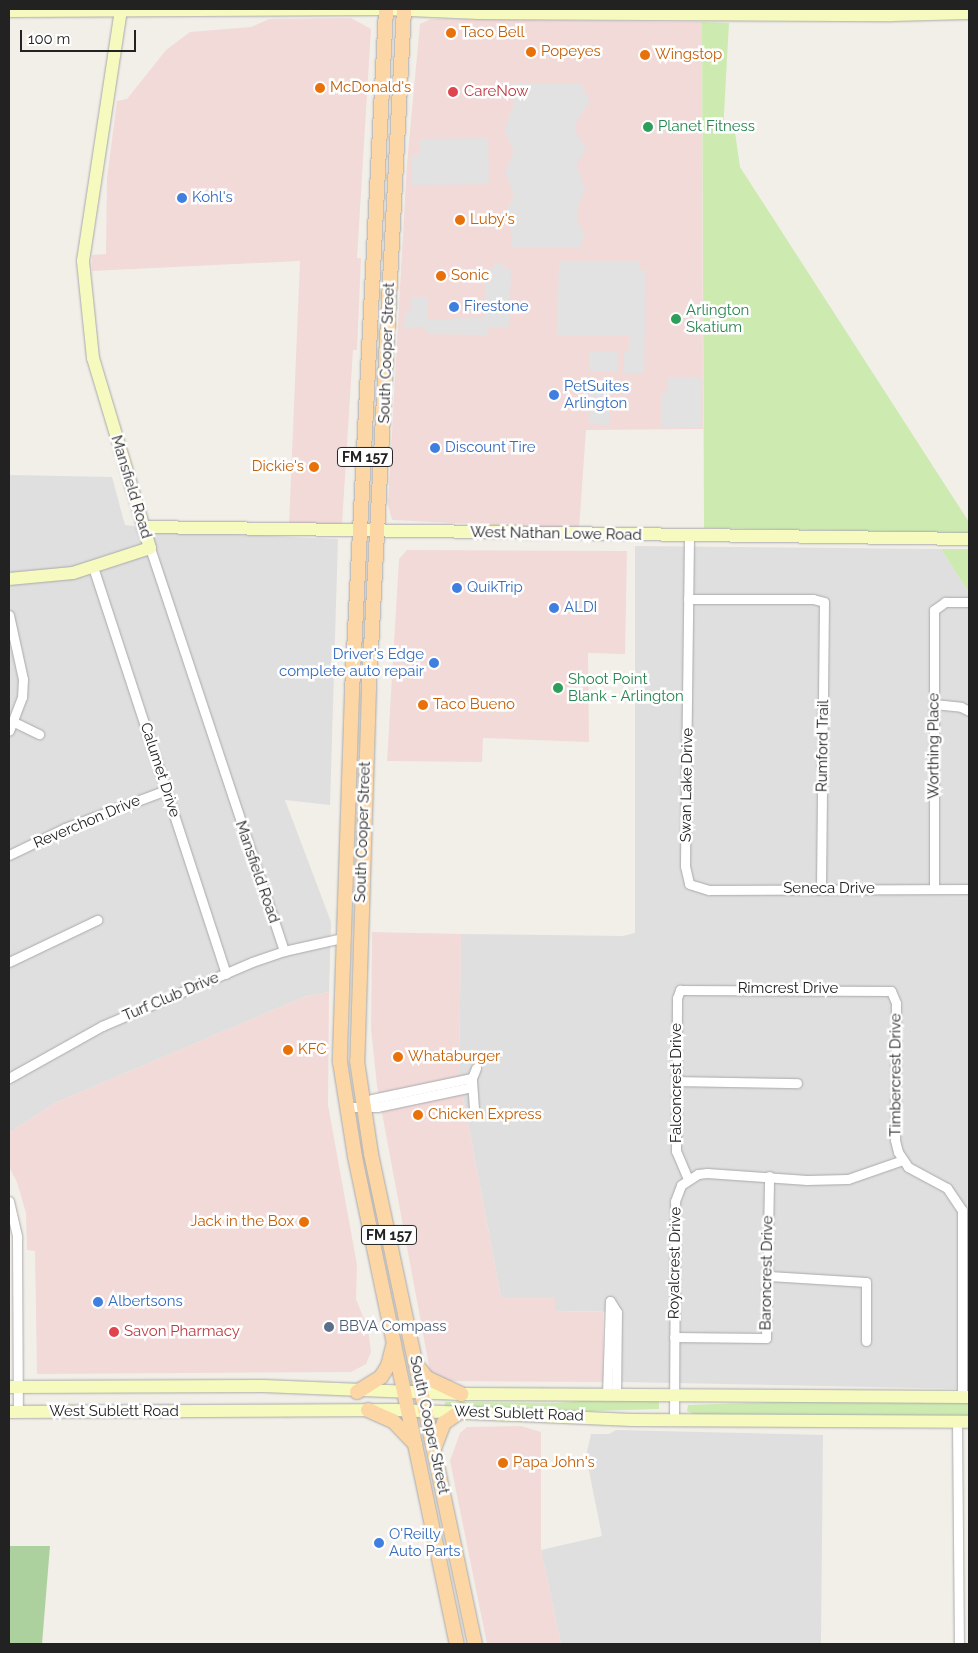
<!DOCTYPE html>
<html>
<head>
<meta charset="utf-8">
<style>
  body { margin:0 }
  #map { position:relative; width:978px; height:1653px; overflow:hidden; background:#f2efe9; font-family:Raleway,sans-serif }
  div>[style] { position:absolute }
  .residential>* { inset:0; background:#e0dfdf }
  .commercial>* { inset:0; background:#f2dad9 }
  .grass>* { inset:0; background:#cdebb0 }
  .forest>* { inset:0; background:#add19e }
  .parking>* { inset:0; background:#e2e2e2; transform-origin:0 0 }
  .roads { filter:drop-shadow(0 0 1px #a9a9a9) drop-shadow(0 0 1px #a9a9a9) }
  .street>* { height:9px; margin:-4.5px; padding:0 4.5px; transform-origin:4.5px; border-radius:4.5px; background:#fff }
  .secondary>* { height:12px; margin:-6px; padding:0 6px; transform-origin:6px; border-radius:6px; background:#f7fabf }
  .primary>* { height:14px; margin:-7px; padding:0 7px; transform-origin:7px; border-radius:7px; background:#fcd6a4 }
  .dots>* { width:14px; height:14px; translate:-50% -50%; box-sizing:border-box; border:2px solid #fff; border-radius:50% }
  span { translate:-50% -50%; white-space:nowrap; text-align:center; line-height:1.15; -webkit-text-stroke:5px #fff; paint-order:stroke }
  .shield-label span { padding:1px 4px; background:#fff; border:1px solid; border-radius:4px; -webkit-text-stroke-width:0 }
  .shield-label { font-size:14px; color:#222; font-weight:700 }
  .food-label { font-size:15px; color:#c56008 }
  .left { translate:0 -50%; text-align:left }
  .right { translate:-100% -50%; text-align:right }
  .health-label { font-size:15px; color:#be3a42 }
  .leisure-label { font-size:15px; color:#27864d }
  .shop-label { font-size:15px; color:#366cbe }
  .street-label { font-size:15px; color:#222 }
  .service-label { font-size:15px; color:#4e5e75 }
  .frame { position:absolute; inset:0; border:10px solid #222; pointer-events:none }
  .scale { position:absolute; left:20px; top:30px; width:116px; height:22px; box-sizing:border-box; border:2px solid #222; border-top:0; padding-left:6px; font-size:15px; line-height:18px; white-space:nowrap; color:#222; -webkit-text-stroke:4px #fff; paint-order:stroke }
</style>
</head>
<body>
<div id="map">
  <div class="residential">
    <div style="clip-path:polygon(9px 475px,112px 477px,125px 525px,200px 533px,338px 539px,330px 805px,285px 800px,331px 922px,329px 992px,304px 997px,55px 1103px,9px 1133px)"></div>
    <div style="clip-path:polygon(635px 546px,941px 549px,969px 593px,969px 1389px,622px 1382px,622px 1312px,555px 1311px,555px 1297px,501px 1297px,459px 1075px,461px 934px,623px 936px,635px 933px)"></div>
    <div style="clip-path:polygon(616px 1430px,823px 1435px,821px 1644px,561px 1644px,541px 1550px,602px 1536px,586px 1456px,591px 1434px,609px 1434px)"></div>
  </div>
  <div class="commercial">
    <div style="clip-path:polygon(351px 18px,371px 29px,357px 258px,361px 258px,357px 350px,353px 350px,342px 524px,289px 525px,300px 261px,92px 271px,92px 255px,106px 254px,107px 178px,117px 101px,127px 99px,166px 50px,190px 32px,251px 27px,269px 19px)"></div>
    <div style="clip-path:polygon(431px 19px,702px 22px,703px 429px,586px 430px,579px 529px,392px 520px,388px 505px,407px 163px,420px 24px)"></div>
    <div style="clip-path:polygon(407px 550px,627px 551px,625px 654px,588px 653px,589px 742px,483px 738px,482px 762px,387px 761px,399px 559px)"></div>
    <div style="clip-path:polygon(372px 932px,461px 934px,459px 1075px,501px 1297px,555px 1297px,555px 1311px,603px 1312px,603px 1382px,444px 1381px,430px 1371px,377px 1086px,371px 1029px)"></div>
    <div style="clip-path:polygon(329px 992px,328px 1105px,357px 1265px,356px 1299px,368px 1329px,371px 1352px,366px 1364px,351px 1372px,37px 1374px,35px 1251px,27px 1250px,26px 1213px,17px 1182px,9px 1167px,9px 1133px,55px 1103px,304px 997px)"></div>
    <div style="clip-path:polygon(521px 1426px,541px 1432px,541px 1550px,561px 1644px,487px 1644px,450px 1461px,460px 1433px,467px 1427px)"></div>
  </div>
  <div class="grass">
    <div style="clip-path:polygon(702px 22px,729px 23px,723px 132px,735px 132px,740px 167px,969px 522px,969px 533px,704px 528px)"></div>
    <div style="clip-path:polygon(941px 549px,969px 549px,969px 593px)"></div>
    <div style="clip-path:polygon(596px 1400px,655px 1400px,659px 1402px,659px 1409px,558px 1412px,444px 1408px,445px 1402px,557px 1403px)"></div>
    <div style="clip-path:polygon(779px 1402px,969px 1402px,969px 1415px,696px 1415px,687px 1411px,688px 1405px)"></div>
  </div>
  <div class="forest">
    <div style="clip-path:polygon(9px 1546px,50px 1546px,42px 1644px,9px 1644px)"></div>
  </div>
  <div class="parking">
    <div style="clip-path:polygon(504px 83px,581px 84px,590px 101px,575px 124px,577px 134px,586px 149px,576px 165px,585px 188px,577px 210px,577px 221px,584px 232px,581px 247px,512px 247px,511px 230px,504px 216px,514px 196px,505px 172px,514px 151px,504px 129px,513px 107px,513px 98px)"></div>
    <div style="clip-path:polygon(488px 138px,489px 184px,411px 185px,411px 155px,419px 155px,419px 139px)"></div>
    <div style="clip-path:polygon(559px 261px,640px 261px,640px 270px,646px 271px,644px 373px,624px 373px,624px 351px,630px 350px,629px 335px,557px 335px)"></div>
    <div style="clip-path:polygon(494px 263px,504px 264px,505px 269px,511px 270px,509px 327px,487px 327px,487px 335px,427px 334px,424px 326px,404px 329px,405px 311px,412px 310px,410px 297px,427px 297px,427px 320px,486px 317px,486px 269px,493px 269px)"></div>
    <div style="left:590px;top:352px;width:27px;height:19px"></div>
    <div style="clip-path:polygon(668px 378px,702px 378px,701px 427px,661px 427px,661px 392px,668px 392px)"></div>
    <div style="clip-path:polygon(590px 391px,604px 391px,604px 398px,610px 398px,609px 425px,589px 424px)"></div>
  </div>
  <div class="roads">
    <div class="street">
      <div style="left:689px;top:536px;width:330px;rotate:90.7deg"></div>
      <div style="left:685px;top:866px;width:18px;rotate:77deg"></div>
      <div style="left:689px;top:884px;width:21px;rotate:17deg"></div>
      <div style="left:709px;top:890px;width:260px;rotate:-0.2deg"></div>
      <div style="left:150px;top:548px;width:425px;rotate:71.6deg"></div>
      <div style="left:93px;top:567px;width:428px;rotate:71.9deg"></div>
      <div style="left:688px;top:599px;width:125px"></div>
      <div style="left:813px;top:599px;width:11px;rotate:15deg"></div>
      <div style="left:824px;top:602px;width:288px;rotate:90.6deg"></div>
      <div style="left:9px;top:615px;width:66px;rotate:77.7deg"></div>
      <div style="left:23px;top:679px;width:18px;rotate:93deg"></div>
      <div style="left:22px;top:697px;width:36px;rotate:111deg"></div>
      <div style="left:934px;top:704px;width:27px;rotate:6deg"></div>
      <div style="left:961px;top:707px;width:9px;rotate:27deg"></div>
      <div style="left:14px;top:722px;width:28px;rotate:26deg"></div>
      <div style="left:9px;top:855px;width:62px;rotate:-25.7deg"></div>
      <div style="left:65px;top:828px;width:108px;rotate:-20.6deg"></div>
      <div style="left:934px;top:889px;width:279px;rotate:-90deg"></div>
      <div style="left:934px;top:610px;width:14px;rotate:-36deg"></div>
      <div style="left:945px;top:602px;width:24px"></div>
      <div style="left:9px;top:962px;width:98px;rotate:-25.5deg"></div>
      <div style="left:9px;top:1078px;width:107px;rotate:-29.2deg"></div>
      <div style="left:102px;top:1026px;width:163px;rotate:-23.1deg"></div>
      <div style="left:252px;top:962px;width:34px;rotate:-19deg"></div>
      <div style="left:284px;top:951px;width:59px;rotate:-12.6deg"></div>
      <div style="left:677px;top:1081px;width:120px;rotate:1deg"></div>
      <div style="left:364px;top:1105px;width:10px;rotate:-37deg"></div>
      <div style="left:372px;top:1099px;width:102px;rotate:-11.9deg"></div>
      <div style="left:347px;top:1107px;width:30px"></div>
      <div style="left:377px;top:1107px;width:97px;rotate:-11.9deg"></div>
      <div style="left:474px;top:1109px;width:31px;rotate:-94deg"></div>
      <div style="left:472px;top:1078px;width:11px;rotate:-68deg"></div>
      <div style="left:688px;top:1179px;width:30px;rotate:-113deg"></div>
      <div style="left:676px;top:1151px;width:153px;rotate:-89.6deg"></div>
      <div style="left:677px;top:998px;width:9px;rotate:-69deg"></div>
      <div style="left:680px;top:990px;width:211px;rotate:0.3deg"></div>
      <div style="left:891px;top:991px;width:13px;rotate:67deg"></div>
      <div style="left:896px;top:1003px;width:137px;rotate:90.4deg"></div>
      <div style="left:895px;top:1140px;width:12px;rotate:76deg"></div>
      <div style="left:898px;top:1152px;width:18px;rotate:56deg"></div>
      <div style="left:908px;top:1167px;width:44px;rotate:28.3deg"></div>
      <div style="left:947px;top:1188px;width:27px;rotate:56deg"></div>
      <div style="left:962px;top:1210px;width:187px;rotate:90deg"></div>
      <div style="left:9px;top:1201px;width:37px;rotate:77deg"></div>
      <div style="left:17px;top:1237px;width:175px;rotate:89.7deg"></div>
      <div style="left:769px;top:1276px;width:97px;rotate:3.5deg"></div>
      <div style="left:866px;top:1282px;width:59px;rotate:90deg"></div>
      <div style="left:610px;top:1301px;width:13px;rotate:58deg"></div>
      <div style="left:617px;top:1312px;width:83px;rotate:90.7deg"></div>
      <div style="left:674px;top:1337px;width:92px;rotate:0.6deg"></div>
      <div style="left:766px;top:1338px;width:162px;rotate:-88.9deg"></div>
      <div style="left:607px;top:1395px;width:94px;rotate:-88.2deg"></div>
      <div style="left:674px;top:1420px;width:219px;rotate:-89.7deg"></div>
      <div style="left:675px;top:1201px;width:17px;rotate:-69deg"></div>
      <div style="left:681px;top:1185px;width:20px;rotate:-33deg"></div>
      <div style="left:698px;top:1174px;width:9px;rotate:-6deg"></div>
      <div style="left:707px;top:1173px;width:100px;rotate:4deg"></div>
      <div style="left:807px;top:1180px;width:41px;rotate:-1.4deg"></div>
      <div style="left:848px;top:1179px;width:58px;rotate:-19.1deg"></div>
      <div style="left:957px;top:1422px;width:222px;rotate:89.5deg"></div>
    </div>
    <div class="secondary">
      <div style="left:9px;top:11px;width:377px;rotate:-0.3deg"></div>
      <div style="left:386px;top:9px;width:93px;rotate:2.5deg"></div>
      <div style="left:479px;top:13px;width:413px;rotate:0.3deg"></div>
      <div style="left:892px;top:15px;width:77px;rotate:-1.5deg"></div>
      <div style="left:143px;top:527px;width:826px;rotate:0.83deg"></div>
      <div style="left:9px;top:579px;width:64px;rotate:-5.4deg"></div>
      <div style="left:73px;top:573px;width:81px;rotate:-18deg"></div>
      <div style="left:150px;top:548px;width:198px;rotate:-106.7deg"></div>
      <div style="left:93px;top:358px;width:98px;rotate:-95.9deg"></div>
      <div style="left:83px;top:261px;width:255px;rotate:-81.4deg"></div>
      <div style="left:9px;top:1387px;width:254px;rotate:-0.2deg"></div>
      <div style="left:263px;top:1386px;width:198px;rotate:2.3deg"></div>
      <div style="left:461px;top:1394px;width:508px;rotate:0.34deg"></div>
      <div style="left:9px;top:1412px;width:387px;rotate:-0.3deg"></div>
      <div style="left:396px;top:1410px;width:236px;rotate:2.4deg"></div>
      <div style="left:632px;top:1420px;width:337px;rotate:0.3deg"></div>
    </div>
    <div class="primary">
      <div style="left:386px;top:9px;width:684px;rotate:92.85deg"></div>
      <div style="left:352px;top:692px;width:370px;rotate:91.9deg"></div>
      <div style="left:340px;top:1062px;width:96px;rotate:81deg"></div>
      <div style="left:355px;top:1157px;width:498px;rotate:78.2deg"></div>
      <div style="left:404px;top:9px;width:681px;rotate:92.95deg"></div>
      <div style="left:369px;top:689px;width:372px;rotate:91.8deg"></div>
      <div style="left:357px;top:1061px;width:94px;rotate:81.4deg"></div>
      <div style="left:371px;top:1154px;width:501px;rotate:78.02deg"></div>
      <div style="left:418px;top:1367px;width:14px;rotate:51deg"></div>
      <div style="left:427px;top:1378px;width:38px;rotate:25deg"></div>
      <div style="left:357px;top:1392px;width:28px;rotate:-32deg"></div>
      <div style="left:381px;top:1377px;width:13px;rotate:-58deg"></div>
      <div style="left:388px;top:1366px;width:21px;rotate:-76deg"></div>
      <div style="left:368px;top:1410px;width:27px;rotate:24deg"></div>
      <div style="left:393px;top:1421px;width:32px;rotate:46deg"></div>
      <div style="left:435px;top:1446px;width:25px;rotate:-69deg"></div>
      <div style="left:444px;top:1423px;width:21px;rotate:-35deg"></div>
    </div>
  </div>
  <div class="dots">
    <div style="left:451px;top:33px;background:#e8710a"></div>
    <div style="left:531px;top:52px;background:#e8710a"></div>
    <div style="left:645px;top:55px;background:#e8710a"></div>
    <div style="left:320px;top:88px;background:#e8710a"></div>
    <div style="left:453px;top:92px;background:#e0444e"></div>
    <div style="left:648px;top:127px;background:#2e9e5b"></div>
    <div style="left:182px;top:198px;background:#3f7fe0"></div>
    <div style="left:460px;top:220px;background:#e8710a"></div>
    <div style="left:441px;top:276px;background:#e8710a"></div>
    <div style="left:454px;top:307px;background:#3f7fe0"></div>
    <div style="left:676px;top:319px;background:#2e9e5b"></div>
    <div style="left:554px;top:395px;background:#3f7fe0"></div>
    <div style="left:435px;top:448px;background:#3f7fe0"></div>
    <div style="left:314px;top:467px;background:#e8710a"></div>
    <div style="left:457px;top:588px;background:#3f7fe0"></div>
    <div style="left:554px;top:608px;background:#3f7fe0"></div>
    <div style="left:434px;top:663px;background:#3f7fe0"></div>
    <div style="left:558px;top:688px;background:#2e9e5b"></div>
    <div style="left:423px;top:705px;background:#e8710a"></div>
    <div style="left:288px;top:1050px;background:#e8710a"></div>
    <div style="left:398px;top:1057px;background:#e8710a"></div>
    <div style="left:418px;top:1115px;background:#e8710a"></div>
    <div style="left:304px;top:1222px;background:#e8710a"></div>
    <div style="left:98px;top:1302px;background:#3f7fe0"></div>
    <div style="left:329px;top:1327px;background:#5c6f8a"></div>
    <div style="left:114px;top:1332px;background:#e0444e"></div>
    <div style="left:503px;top:1463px;background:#e8710a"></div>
    <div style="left:379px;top:1543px;background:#3f7fe0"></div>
  </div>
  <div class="shield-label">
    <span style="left:365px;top:457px">FM 157</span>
    <span style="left:389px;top:1235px">FM 157</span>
  </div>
  <div class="food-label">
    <span class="left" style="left:461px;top:33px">Taco Bell</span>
    <span class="left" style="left:541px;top:52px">Popeyes</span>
    <span class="left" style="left:655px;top:55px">Wingstop</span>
    <span class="left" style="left:330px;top:88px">McDonald's</span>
    <span class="left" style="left:470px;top:220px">Luby's</span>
    <span class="left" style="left:451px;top:276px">Sonic</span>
    <span class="right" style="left:304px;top:467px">Dickie's</span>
    <span class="left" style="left:433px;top:705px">Taco Bueno</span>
    <span class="left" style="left:298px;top:1050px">KFC</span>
    <span class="left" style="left:408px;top:1057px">Whataburger</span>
    <span class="left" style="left:428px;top:1115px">Chicken Express</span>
    <span class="right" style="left:294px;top:1222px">Jack in the Box</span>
    <span class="left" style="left:513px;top:1463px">Papa John's</span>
  </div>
  <div class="health-label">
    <span class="left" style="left:464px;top:92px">CareNow</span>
    <span class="left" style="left:124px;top:1332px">Savon Pharmacy</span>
  </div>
  <div class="leisure-label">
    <span class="left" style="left:658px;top:127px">Planet Fitness</span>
    <span class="left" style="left:686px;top:319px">Arlington<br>Skatium</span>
    <span class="left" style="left:568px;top:688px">Shoot Point<br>Blank - Arlington</span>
  </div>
  <div class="shop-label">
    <span class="left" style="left:192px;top:198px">Kohl's</span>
    <span class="left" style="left:464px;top:307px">Firestone</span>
    <span class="left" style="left:564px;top:395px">PetSuites<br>Arlington</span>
    <span class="left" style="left:445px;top:448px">Discount Tire</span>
    <span class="left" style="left:467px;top:588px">QuikTrip</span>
    <span class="left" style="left:564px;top:608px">ALDI</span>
    <span class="right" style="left:424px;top:663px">Driver's Edge<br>complete auto repair</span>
    <span class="left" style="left:108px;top:1302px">Albertsons</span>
    <span class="left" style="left:389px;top:1543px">O'Reilly<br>Auto Parts</span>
  </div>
  <div class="street-label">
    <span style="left:387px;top:353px;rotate:-88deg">South Cooper Street</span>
    <span style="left:131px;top:487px;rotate:73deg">Mansfield Road</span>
    <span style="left:556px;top:534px;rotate:1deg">West Nathan Lowe Road</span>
    <span style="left:823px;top:746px;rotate:-89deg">Rumford Trail</span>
    <span style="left:934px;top:746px;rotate:-90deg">Worthing Place</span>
    <span style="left:160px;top:770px;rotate:72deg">Calumet Drive</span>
    <span style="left:687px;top:785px;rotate:-89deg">Swan Lake Drive</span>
    <span style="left:87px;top:822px;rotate:-23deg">Reverchon Drive</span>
    <span style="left:363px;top:832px;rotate:-88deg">South Cooper Street</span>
    <span style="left:257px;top:872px;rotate:71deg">Mansfield Road</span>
    <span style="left:829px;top:889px">Seneca Drive</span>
    <span style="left:788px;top:989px">Rimcrest Drive</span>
    <span style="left:171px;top:997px;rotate:-23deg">Turf Club Drive</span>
    <span style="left:896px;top:1075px;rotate:-90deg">Timbercrest Drive</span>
    <span style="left:677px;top:1083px;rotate:-90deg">Falconcrest Drive</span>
    <span style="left:675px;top:1263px;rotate:-89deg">Royalcrest Drive</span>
    <span style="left:767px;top:1273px;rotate:-89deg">Baroncrest Drive</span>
    <span style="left:114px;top:1412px">West Sublett Road</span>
    <span style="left:519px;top:1414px;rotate:2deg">West Sublett Road</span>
    <span style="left:429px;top:1425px;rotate:78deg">South Cooper Street</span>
  </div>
  <div class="service-label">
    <span class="left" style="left:339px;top:1327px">BBVA Compass</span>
  </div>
  <div class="frame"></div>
  <div class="scale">100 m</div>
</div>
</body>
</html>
